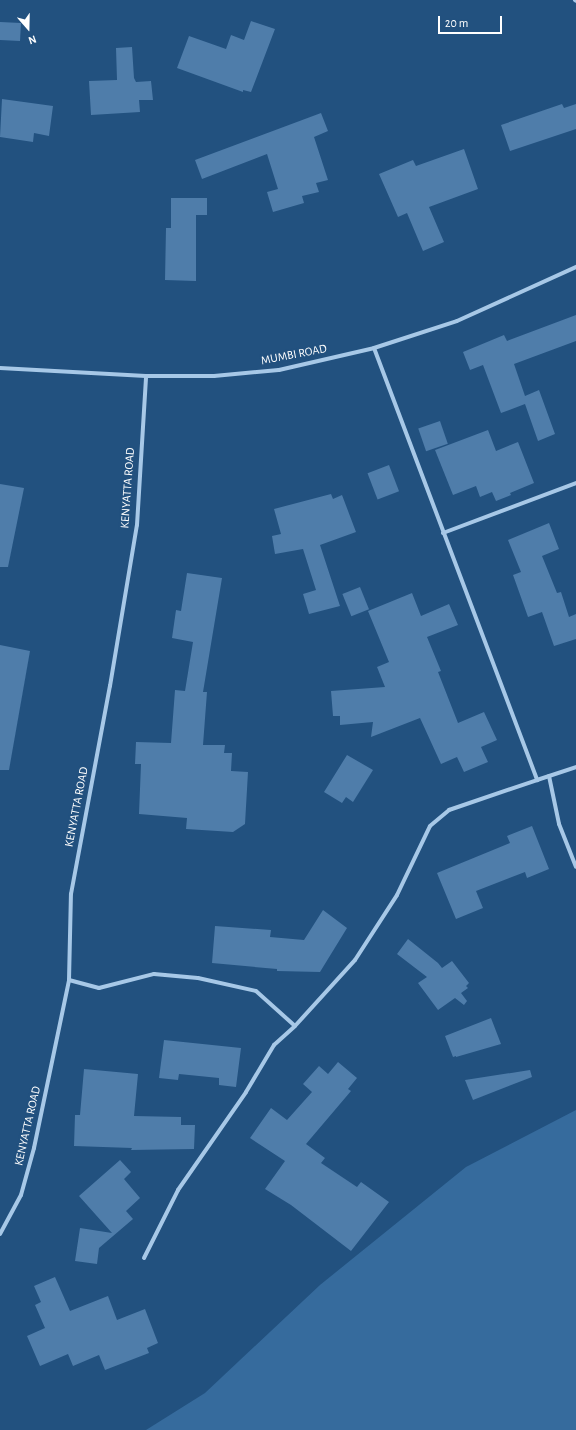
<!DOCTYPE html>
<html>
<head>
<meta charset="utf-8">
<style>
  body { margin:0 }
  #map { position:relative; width:576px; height:1430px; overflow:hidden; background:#22517f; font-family:"Alegreya Sans",sans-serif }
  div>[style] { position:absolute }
  .green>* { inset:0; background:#366b9d }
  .building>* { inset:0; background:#4f7daa; transform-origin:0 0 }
  .minor>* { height:4px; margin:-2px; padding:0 2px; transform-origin:2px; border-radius:2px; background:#a7c8e7 }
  span { translate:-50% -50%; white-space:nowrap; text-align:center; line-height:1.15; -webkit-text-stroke:4px #22517f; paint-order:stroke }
  .street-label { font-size:12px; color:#fff }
  .north { position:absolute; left:8px; top:8px; width:40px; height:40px; -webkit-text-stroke:3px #22517f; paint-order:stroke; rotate:160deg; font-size:11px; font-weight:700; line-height:16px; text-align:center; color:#fff }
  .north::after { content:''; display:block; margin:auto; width:14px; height:18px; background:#fff; clip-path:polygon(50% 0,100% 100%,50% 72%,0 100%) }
  .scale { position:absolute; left:438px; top:16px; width:64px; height:18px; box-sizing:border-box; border:2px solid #fff; border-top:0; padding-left:5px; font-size:12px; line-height:14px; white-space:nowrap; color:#fff; -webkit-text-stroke:3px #22517f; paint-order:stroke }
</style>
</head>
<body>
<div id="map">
  <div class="green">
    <div style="clip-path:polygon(576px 1110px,576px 1430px,146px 1430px,205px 1393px,320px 1285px,466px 1167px)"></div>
  </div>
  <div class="building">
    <div style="clip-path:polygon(251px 21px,275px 29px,251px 92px,243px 90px,243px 92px,177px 68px,189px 36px,226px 49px,231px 35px,244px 40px)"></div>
    <div style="left:0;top:22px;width:21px;height:18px;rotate:3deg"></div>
    <div style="clip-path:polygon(132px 47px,134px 78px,136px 82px,151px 81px,153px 100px,139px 100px,140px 112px,91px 115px,89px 81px,117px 80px,116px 48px)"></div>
    <div style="clip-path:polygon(2px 99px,53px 106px,49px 136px,34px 133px,33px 142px,0 137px)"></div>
    <div style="clip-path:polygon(562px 104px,564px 108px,576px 104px,576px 129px,510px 151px,501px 125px)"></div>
    <div style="clip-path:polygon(321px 113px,328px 131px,314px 137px,328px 180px,316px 183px,319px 192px,302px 196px,304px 203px,273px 212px,267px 192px,278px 189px,267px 154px,202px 179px,195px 160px)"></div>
    <div style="clip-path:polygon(464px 149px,478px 189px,429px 207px,444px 242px,423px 251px,407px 213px,398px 217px,379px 174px,413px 160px,416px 166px)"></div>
    <div style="clip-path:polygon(171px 198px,207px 198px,207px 215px,196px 215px,196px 281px,165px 280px,166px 228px,171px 228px)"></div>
    <div style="clip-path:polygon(576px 315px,576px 341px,514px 364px,525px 396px,539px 390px,555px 434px,538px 441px,525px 404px,501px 413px,483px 365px,470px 370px,463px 352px,504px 335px,507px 341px)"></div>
    <div style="left:440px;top:421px;width:24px;height:23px;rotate:71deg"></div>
    <div style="clip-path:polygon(488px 430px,496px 451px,518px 442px,534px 483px,510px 493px,511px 495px,496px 501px,492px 492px,480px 497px,476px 486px,453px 495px,435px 450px)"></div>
    <div style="left:389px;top:465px;width:28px;height:23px;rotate:69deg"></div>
    <div style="clip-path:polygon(0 484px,24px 488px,8px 567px,0 567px)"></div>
    <div style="clip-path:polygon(331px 494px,333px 499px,342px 495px,356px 532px,320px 545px,340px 606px,309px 614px,303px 594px,316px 590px,303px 549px,275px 554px,272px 536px,281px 534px,274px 509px)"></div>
    <div style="clip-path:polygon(549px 523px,559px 549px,542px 556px,557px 593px,561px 592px,569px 617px,576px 614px,576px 639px,554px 646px,542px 612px,528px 617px,513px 575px,521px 572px,508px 540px)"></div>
    <div style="clip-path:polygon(187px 573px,222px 578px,203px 692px,207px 692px,203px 745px,225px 745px,224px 753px,232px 753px,231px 771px,248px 772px,245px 824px,233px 832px,186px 829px,187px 818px,139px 814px,141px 764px,135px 764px,136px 742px,171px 743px,175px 690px,185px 691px,193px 642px,172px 638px,176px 610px,181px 611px)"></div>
    <div style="left:360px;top:587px;width:24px;height:19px;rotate:68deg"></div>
    <div style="clip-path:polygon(412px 593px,421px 616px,449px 604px,458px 625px,427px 637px,441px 671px,438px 672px,458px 723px,484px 712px,497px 740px,481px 747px,488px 762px,464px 772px,457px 757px,441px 764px,420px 718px,371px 737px,373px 722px,340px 725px,340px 716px,333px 716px,331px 691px,385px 687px,377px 667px,389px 662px,368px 611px)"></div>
    <div style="clip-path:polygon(0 645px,30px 651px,9px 770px,0 770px)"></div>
    <div style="clip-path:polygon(347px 755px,373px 770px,353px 802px,346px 797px,342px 803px,324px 792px)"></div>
    <div style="clip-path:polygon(532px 826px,549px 869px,527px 878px,525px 872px,476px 891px,483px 908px,456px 919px,437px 873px,510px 843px,507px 836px)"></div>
    <div style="clip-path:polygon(323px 910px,347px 928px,320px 972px,277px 971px,277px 969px,212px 963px,215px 926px,271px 930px,270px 937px,304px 940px)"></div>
    <div style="clip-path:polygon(408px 939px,438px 963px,442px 968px,452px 961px,469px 983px,466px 986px,468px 988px,461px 993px,467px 1001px,464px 1005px,455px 998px,438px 1010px,418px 983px,427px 977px,397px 954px)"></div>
    <div style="clip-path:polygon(491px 1018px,501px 1044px,456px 1057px,456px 1056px,453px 1057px,445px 1036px)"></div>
    <div style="clip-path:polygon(164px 1040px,241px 1048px,236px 1087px,219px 1085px,219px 1078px,179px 1074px,178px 1080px,159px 1078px)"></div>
    <div style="clip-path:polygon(338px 1062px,357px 1078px,348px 1089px,351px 1091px,306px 1144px,325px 1158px,321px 1163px,357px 1187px,361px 1182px,389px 1202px,351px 1251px,291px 1205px,265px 1189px,285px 1161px,250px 1138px,271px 1108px,287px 1120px,312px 1092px,303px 1084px,319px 1066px,328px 1074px)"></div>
    <div style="clip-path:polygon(84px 1069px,138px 1074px,134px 1116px,181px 1117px,181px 1125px,195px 1125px,194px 1149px,131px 1150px,132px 1148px,74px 1146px,75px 1115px,80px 1115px)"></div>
    <div style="clip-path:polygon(530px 1070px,532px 1077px,473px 1100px,465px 1080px)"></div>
    <div style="clip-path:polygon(120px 1160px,131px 1172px,124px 1179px,140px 1198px,126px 1211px,133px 1219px,99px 1248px,97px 1264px,75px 1261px,80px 1228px,112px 1233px,79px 1196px)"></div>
    <div style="clip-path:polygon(55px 1277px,70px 1311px,108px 1296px,117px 1320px,145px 1309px,158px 1343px,147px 1348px,149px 1353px,105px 1370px,99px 1355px,73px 1366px,68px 1354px,40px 1366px,27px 1336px,45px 1328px,35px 1305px,41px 1302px,34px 1286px)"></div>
  </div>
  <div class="minor">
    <div style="left:575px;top:0;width:1px;rotate:45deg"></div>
    <div style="left:374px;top:348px;width:462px;rotate:69.3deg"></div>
    <div style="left:537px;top:780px;width:41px;rotate:-18.4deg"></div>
    <div style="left:0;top:368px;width:146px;rotate:3.1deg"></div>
    <div style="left:146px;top:376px;width:68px"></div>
    <div style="left:214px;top:376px;width:65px;rotate:-5.3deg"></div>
    <div style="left:279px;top:370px;width:98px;rotate:-13deg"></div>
    <div style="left:374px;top:348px;width:87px;rotate:-18deg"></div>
    <div style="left:457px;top:321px;width:131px;rotate:-24.4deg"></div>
    <div style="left:443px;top:533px;width:142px;rotate:-20.6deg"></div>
    <div style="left:549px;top:776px;width:49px;rotate:78.2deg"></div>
    <div style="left:559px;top:824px;width:46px;rotate:68.4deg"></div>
    <div style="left:69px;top:980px;width:31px;rotate:15deg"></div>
    <div style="left:99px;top:988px;width:57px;rotate:-14.3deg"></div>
    <div style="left:154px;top:974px;width:44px;rotate:5.2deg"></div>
    <div style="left:198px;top:978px;width:59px;rotate:12.6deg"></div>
    <div style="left:256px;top:991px;width:52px;rotate:41.9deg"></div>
    <div style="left:0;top:1234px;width:44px;rotate:-61.7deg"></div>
    <div style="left:21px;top:1195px;width:49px;rotate:-74.5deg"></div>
    <div style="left:34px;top:1148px;width:172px;rotate:-78.2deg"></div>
    <div style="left:69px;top:980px;width:86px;rotate:-88.7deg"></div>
    <div style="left:71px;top:894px;width:212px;rotate:-79.4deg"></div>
    <div style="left:110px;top:686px;width:163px;rotate:-80.5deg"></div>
    <div style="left:137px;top:525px;width:149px;rotate:-86.5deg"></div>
    <div style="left:144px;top:1258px;width:76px;rotate:-63.4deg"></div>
    <div style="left:178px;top:1190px;width:119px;rotate:-55.2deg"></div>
    <div style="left:246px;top:1092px;width:55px;rotate:-59.2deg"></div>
    <div style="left:274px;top:1045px;width:28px;rotate:-42deg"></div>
    <div style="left:295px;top:1026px;width:89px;rotate:-47.7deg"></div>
    <div style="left:355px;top:960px;width:77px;rotate:-57.1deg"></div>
    <div style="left:397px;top:895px;width:76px;rotate:-64.4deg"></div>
    <div style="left:430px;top:826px;width:25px;rotate:-40deg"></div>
    <div style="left:449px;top:810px;width:93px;rotate:-18.8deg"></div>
  </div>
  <div class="street-label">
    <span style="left:294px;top:355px;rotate:-11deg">MUMBI ROAD</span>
    <span style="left:128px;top:488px;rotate:-86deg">KENYATTA ROAD</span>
    <span style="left:77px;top:807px;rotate:-79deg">KENYATTA ROAD</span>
    <span style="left:28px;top:1126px;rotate:-77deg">KENYATTA ROAD</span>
  </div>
  <div class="north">N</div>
  <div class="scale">20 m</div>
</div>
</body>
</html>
